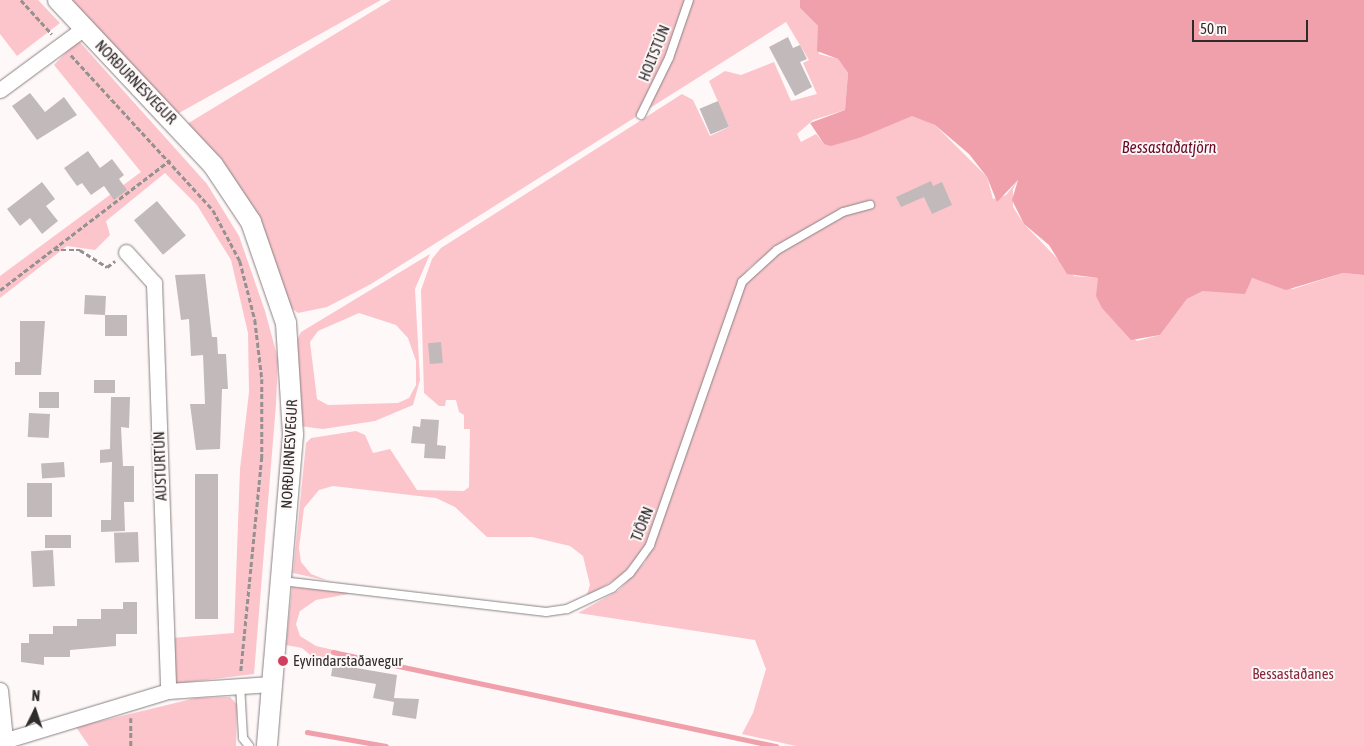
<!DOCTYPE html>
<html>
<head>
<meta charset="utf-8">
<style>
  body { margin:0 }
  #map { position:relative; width:1364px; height:746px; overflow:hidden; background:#fef8f9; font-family:"Asap Condensed",sans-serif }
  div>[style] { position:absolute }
  .green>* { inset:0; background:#fbc5cb }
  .water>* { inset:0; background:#f0a0aa }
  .stream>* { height:4.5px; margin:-2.25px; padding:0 2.25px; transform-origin:2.25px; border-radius:2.25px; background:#f0a0aa }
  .building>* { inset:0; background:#c2b9ba; transform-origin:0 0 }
  .path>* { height:2.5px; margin-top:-1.25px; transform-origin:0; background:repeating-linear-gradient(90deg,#959191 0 5px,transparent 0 7.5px) }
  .roads { filter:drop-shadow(0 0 1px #898182) drop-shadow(0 0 1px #898182) }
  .lane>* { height:8px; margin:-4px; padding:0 4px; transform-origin:4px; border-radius:4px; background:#fff }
  .street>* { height:15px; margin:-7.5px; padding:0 7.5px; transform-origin:7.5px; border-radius:7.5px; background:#fff }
  .secondary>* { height:20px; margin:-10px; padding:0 10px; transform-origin:10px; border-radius:10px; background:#fff }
  .dots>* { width:14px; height:14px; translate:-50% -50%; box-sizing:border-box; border:2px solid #fef8f9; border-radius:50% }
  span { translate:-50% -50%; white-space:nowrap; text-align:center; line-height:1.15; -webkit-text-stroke:4px #fef8f9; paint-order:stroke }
  .street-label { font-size:15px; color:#2e2b2b }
  .poi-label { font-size:15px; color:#2e2b2b }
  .left { translate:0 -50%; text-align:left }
  .park-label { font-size:15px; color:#862a3d }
  .water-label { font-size:16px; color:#680a26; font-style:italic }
  .north { position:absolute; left:10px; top:686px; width:50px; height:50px; -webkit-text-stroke:4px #fef8f9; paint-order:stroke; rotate:4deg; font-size:14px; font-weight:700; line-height:20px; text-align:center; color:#2e2b2b }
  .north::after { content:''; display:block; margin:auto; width:18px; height:22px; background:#2e2b2b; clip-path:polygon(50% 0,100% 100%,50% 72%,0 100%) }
  .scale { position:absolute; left:1192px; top:20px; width:116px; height:22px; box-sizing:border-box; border:2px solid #2e2b2b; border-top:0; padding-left:6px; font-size:15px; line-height:18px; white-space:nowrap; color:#2e2b2b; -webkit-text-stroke:4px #fef8f9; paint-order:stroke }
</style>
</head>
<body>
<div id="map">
  <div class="green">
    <div style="clip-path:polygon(0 0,38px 0,60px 23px,17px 56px,0 34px)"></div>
    <div style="clip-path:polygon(63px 0,381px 0,179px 113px,169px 111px)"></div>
    <div style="clip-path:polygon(391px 0,800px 0,800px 8px,818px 26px,819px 54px,838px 59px,848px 73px,845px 110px,813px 120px,797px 134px,801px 142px,816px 134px,824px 144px,862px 137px,912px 115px,935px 125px,987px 177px,993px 199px,1006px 195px,1018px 180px,1013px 189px,1013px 207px,1024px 224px,1074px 276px,1099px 278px,1107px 313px,1137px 341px,1160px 335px,1187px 299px,1203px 291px,1251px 278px,1293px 289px,1343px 273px,1364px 275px,1364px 746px,796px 746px,742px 734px,753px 713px,766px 669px,755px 640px,578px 613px,619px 590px,645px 562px,744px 286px,779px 245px,749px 268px,738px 284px,654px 527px,643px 551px,621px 576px,586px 597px,590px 585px,583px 556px,570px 546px,532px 537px,487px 537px,455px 507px,436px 498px,333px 486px,319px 490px,304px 508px,299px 548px,301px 562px,311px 574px,329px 581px,293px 573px,306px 443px,311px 438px,356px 431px,365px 435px,373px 453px,390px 449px,417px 490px,464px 491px,469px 487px,470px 429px,464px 429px,464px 415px,459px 412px,456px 400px,446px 400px,445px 406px,439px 406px,424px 393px,421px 290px,432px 259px,441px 248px,682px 94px,693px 100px,710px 136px,729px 127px,709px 81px,725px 71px,741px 75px,774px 62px,791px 101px,817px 94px,803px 63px,809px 60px,786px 22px,371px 284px,327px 307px,298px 313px,289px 306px,187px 124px)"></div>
    <div style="clip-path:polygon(78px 40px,207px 184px,239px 236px,265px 311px,278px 359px,276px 404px,254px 674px,173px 684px,172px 638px,234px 633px,240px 469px,249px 392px,248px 333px,231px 260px,197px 205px,165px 173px,106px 221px,110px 235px,95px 250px,67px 246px,0 298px,0 276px,141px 172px,54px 65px)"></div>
    <div style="clip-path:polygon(evenodd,430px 254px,415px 289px,420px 380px,413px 405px,375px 421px,323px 429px,299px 426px,296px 342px,301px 332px,430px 254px,359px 313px,396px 325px,408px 338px,416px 361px,416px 385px,409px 398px,398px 403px,328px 405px,317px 399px,310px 342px,318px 331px,359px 313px)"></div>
    <div style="clip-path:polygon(292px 587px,354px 593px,316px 600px,300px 611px,296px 624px,300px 636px,316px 646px,338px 651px,328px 654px,322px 665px,302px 648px,286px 645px)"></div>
    <div style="clip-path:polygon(230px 697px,237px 704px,236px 746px,89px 746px,76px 727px,196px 698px)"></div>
  </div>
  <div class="water">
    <div style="clip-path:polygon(800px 0,1364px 0,1364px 275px,1343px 273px,1286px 290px,1252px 278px,1245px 294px,1203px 291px,1187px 299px,1160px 335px,1131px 340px,1102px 308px,1096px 296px,1098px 278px,1067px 274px,1049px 245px,1024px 224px,1012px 200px,1018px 180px,997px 202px,987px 177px,969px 154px,935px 125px,912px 116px,862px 137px,831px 146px,824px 144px,810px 123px,845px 110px,848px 73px,838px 59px,817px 51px,818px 26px,800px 8px)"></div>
  </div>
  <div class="stream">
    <div style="left:333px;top:652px;width:453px;rotate:12deg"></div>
    <div style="left:307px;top:732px;width:80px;rotate:10deg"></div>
  </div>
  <div class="building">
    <div style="clip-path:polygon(788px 37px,793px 48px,800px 45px,807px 59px,800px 62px,812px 87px,795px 96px,769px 47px)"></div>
    <div style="clip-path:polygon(30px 93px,45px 112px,64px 97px,77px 115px,37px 140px,12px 106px)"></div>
    <div style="left:718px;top:101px;width:28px;height:20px;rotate:67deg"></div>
    <div style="clip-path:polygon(88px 151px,100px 168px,112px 159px,124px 175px,119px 179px,127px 190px,114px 200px,104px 186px,91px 195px,82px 183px,77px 186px,64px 168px)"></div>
    <div style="clip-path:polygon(931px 181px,933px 186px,942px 182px,952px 205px,932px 214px,924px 197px,901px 207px,896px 197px)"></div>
    <div style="clip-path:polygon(42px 182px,55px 199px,46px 206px,58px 221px,42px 234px,30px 218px,20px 226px,7px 209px)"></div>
    <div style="left:157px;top:201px;width:45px;height:30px;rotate:50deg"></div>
    <div style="clip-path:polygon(205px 274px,212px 337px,217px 337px,218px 354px,226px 354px,228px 389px,222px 389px,220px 449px,196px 450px,190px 404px,205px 404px,203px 355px,191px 356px,189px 319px,181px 320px,175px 275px)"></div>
    <div style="left:85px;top:295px;width:21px;height:19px;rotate:3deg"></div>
    <div style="left:127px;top:315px;width:21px;height:22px;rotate:90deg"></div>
    <div style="clip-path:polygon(20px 321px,45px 321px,41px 375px,15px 375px,15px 362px,20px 362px)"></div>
    <div style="left:441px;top:342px;width:21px;height:13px;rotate:85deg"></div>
    <div style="left:115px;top:380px;width:13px;height:21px;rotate:90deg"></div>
    <div style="left:39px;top:392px;width:20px;height:16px"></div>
    <div style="clip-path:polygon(111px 397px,130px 397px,129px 428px,121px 427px,123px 466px,134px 466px,134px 502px,124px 502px,125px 531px,101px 532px,101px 520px,111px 520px,112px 462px,100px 463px,100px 450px,110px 449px)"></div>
    <div style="left:29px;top:413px;width:21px;height:24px;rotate:3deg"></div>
    <div style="clip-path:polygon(421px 419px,439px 420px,437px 445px,446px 446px,445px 459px,424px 458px,425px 444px,411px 443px,413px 426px,420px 427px)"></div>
    <div style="left:64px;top:462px;width:15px;height:23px;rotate:86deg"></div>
    <div style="left:195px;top:474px;width:23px;height:145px"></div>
    <div style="left:27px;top:483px;width:25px;height:34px"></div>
    <div style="left:138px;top:532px;width:30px;height:24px;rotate:88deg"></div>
    <div style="left:45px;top:535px;width:26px;height:13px"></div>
    <div style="left:53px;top:550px;width:36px;height:22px;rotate:87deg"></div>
    <div style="clip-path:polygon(123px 602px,137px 602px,137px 634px,116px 634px,116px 646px,70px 650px,70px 657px,44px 657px,44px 665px,21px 662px,21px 643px,29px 643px,29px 634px,53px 634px,53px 626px,77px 626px,77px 619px,101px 619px,101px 609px,123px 609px)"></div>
    <div style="clip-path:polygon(333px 664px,397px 675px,394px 698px,419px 699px,416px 719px,392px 715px,394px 702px,373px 698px,376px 684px,331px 676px)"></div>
  </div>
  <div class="path">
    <div style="left:21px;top:0;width:46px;rotate:47.6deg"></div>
    <div style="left:71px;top:55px;width:210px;rotate:47.5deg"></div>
    <div style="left:213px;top:210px;width:58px;rotate:62.1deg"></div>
    <div style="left:240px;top:261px;width:61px;rotate:75.7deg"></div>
    <div style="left:255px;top:320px;width:59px;rotate:83.2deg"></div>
    <div style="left:262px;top:379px;width:78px;rotate:90deg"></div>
    <div style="left:262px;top:457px;width:215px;rotate:95.6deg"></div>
    <div style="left:54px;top:250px;width:26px"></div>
    <div style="left:80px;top:250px;width:32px;rotate:32deg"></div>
    <div style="left:107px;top:267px;width:10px;rotate:-37deg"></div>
    <div style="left:0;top:290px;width:214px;rotate:-37.4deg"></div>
    <div style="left:131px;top:718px;width:28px;rotate:90deg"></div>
  </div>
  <div class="roads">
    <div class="lane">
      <div style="left:641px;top:115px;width:64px;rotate:-63.8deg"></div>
      <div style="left:669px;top:58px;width:61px;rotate:-71deg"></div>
      <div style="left:282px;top:581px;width:266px;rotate:6.7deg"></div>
      <div style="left:546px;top:612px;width:21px;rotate:-8deg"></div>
      <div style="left:567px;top:609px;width:50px;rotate:-25deg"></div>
      <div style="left:612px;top:588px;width:23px;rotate:-40deg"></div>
      <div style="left:630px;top:573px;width:34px;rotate:-54deg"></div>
      <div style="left:650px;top:545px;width:279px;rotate:-70.7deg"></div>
      <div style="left:742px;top:282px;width:47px;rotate:-42.4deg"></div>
      <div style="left:777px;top:250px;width:76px;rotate:-29.9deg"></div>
      <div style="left:843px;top:212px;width:28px;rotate:-15deg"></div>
      <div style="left:240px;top:684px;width:54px;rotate:86.8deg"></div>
      <div style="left:243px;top:738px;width:10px;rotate:53deg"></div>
    </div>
    <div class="street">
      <div style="left:0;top:90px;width:104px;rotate:-36.4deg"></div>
      <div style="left:126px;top:252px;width:42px;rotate:47.9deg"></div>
      <div style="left:154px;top:283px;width:408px;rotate:88deg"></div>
      <div style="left:0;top:690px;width:49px;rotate:84.2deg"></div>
      <div style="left:0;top:742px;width:176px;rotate:-16.9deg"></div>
      <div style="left:168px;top:691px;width:103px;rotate:-3.9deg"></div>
    </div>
    <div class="secondary">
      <div style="left:58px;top:0;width:226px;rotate:46.8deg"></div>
      <div style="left:213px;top:165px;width:69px;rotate:56.3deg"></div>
      <div style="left:251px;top:222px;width:107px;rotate:70.9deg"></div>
      <div style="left:286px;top:323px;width:112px;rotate:86.4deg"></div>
      <div style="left:293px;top:435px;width:312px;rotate:94.8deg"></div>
    </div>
  </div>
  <div class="dots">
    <div style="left:283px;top:661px;background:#cf405f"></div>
  </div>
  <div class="street-label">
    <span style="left:654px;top:53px;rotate:-68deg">HOLTSTÚN</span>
    <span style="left:136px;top:82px;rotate:46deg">NORÐURNESVEGUR</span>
    <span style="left:289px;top:454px;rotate:-87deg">NORÐURNESVEGUR</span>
    <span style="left:160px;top:466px;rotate:-92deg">AUSTURTÚN</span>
    <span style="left:642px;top:524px;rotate:-68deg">TJÖRN</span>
  </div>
  <div class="poi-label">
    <span class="left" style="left:293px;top:661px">Eyvindarstaðavegur</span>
  </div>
  <div class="park-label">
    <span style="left:1293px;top:674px">Bessastaðanes</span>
  </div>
  <div class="water-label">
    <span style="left:1169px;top:147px">Bessastaðatjörn</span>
  </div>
  <div class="north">N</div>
  <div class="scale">50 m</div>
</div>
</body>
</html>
